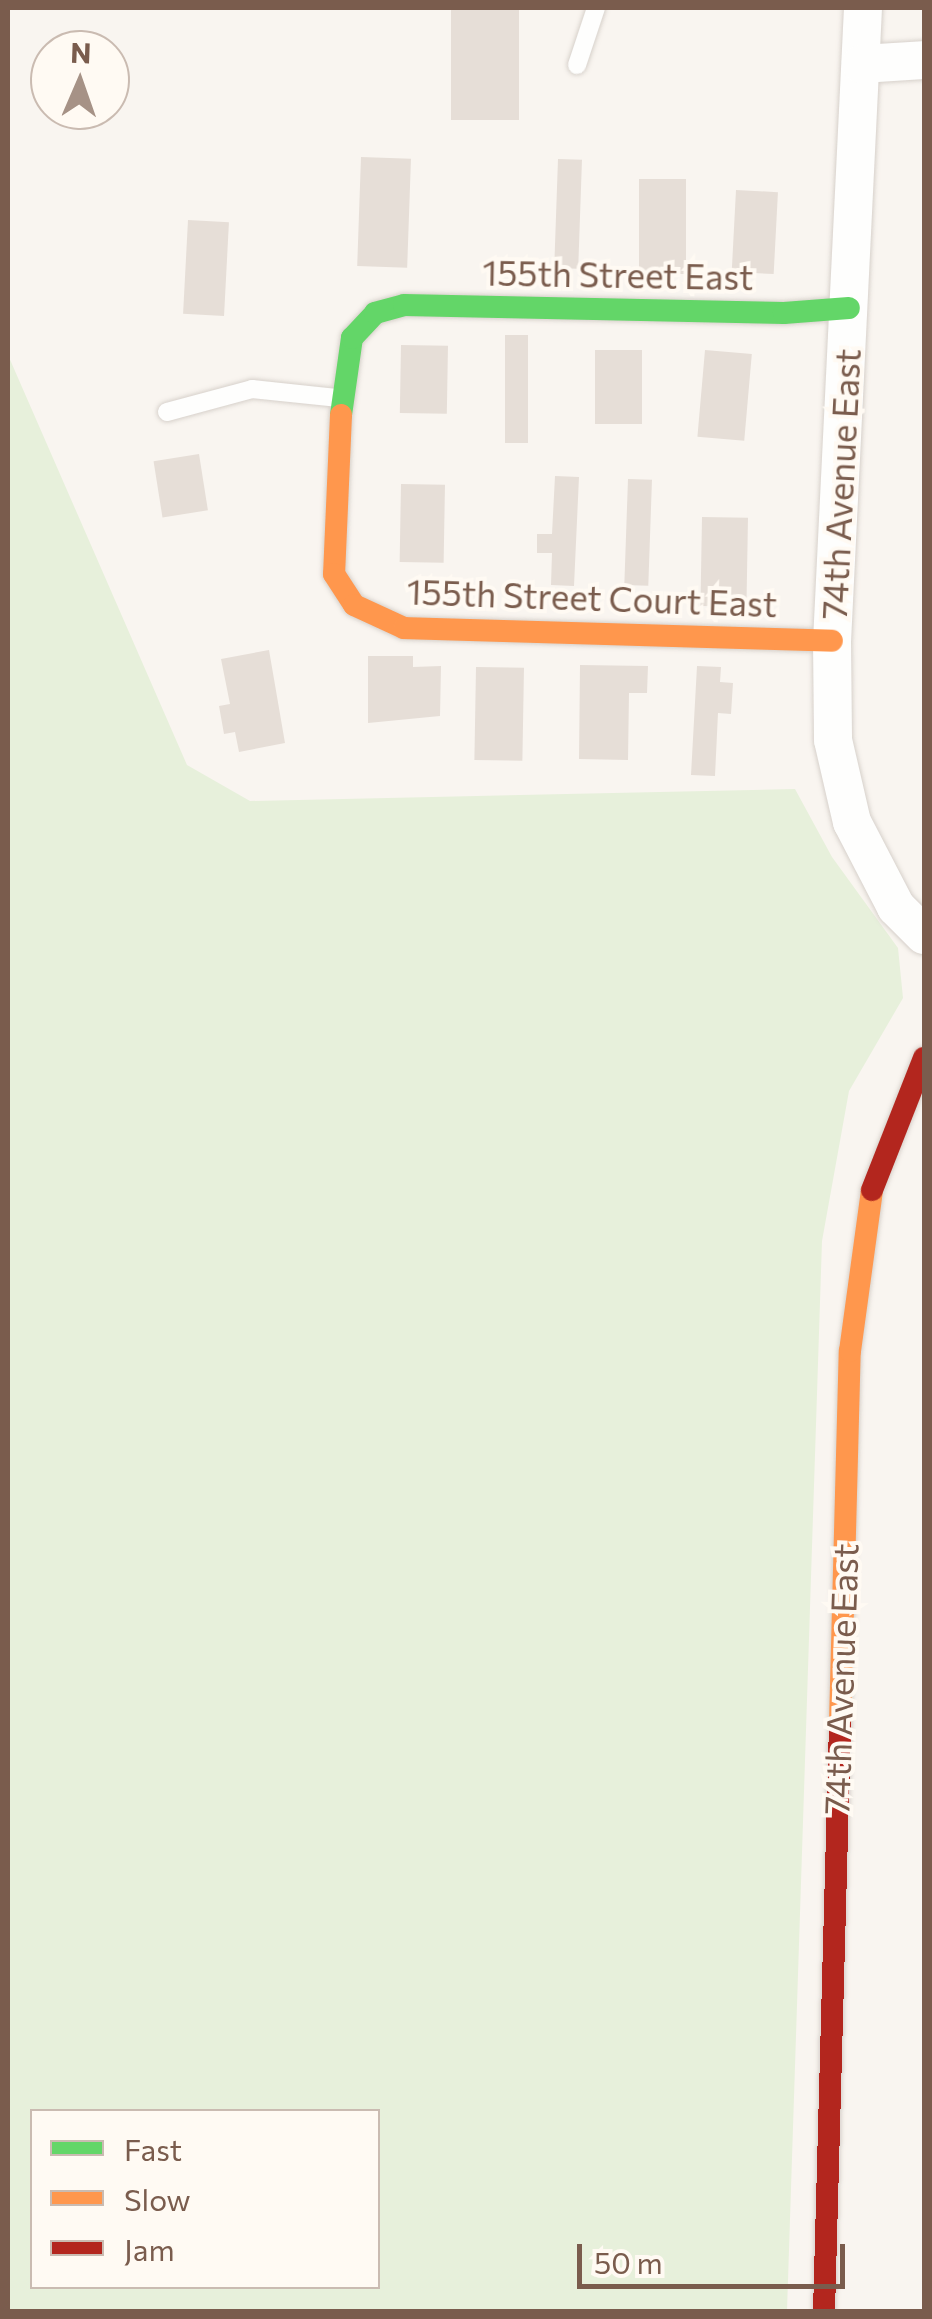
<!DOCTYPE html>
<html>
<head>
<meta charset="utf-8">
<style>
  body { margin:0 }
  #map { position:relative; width:932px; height:2319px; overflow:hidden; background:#f9f5f0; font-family:Commissioner,sans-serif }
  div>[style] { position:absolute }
  .green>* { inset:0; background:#e7f0db }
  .building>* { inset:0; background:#e6ded7; transform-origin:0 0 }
  .roads { filter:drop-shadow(0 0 2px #d7d1cb) drop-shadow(0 0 2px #d7d1cb) }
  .lane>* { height:18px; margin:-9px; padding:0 9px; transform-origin:9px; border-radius:9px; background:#fefefd }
  .street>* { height:38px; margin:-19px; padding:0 19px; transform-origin:19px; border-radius:19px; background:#fefefd }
  .fast>* { height:22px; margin:-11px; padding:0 11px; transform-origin:11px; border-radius:11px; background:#63d668 }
  .slow>* { height:22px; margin:-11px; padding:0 11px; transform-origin:11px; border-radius:11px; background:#ff974d }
  .jam>* { height:22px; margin:-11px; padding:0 11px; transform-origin:11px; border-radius:11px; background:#b3261e }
  span { translate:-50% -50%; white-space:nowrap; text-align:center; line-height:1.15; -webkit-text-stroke:8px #fffaf3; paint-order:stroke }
  .street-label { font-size:35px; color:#7a5c4d }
  .frame { position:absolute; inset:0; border:10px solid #7a5c4d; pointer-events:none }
  .legend { position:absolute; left:30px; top:2109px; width:350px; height:180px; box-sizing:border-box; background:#fffaf3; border:2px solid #cabbb1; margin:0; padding:12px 18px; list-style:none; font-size:30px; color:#7a5c4d }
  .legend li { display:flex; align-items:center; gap:20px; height:50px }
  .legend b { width:50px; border:2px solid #cabbb1 }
  .north { position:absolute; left:30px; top:30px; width:100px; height:100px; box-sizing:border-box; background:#fffaf3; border:2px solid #cabbb1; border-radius:50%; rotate:2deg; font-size:28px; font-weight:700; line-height:40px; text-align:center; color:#7a5c4d }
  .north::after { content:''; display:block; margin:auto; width:35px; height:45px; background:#a69286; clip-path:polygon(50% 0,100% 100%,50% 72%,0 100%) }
  .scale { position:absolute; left:577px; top:2244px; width:268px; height:45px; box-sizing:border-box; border:5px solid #7a5c4d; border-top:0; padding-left:12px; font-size:30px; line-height:35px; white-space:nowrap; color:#7a5c4d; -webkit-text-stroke:8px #fffaf3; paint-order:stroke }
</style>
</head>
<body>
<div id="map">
  <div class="green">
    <div style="clip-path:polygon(evenodd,8px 355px,187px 765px,250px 801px,795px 789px,832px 857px,898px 948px,903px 998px,849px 1091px,822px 1241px,787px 2311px,8px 2311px,8px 355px,32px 2112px,378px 2112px,378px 2286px,32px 2286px,32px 2112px)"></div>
  </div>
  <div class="building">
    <div style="left:451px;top:8px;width:68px;height:112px"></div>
    <div style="left:361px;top:157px;width:50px;height:109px;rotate:2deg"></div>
    <div style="left:558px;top:159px;width:24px;height:109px;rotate:2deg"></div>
    <div style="left:639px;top:179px;width:47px;height:95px"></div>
    <div style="left:736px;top:190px;width:42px;height:82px;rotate:3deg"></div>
    <div style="left:188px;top:220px;width:41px;height:94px;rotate:3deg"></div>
    <div style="left:505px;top:335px;width:23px;height:108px"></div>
    <div style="left:401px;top:345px;width:47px;height:68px;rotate:1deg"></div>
    <div style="left:595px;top:350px;width:47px;height:74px"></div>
    <div style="left:705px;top:350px;width:47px;height:87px;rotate:5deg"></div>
    <div style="left:199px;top:454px;width:57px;height:46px;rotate:81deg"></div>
    <div style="clip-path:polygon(555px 476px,579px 477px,574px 586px,551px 585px,552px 553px,537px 553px,537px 534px,552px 534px)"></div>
    <div style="left:628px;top:479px;width:24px;height:106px;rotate:2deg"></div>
    <div style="left:401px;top:484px;width:44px;height:78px;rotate:1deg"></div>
    <div style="left:702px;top:517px;width:46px;height:89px;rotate:1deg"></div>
    <div style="clip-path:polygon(269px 650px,285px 743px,239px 752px,235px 732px,224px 734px,219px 706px,230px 704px,221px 659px)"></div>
    <div style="clip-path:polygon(368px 656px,413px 656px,413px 667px,441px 666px,440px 716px,368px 723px)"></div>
    <div style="clip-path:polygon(580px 665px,648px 666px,647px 693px,629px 693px,628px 760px,579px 759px)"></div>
    <div style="clip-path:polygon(697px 666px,721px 667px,720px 682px,733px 683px,731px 714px,718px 713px,715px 776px,691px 775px)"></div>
    <div style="left:476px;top:667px;width:48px;height:93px;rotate:1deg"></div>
  </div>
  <div class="roads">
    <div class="lane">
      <div style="left:577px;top:65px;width:60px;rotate:-71.6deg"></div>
      <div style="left:167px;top:412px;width:88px;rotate:-15.1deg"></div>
      <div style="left:252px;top:389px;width:85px;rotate:6deg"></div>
    </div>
    <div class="street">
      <div style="left:863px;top:8px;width:634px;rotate:92.8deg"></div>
      <div style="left:832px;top:641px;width:99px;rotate:89.4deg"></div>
      <div style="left:833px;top:740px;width:84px;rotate:77deg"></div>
      <div style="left:852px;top:822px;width:96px;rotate:62.6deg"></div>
      <div style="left:896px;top:907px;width:40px;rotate:45deg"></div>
      <div style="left:861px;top:64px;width:63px;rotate:-3.6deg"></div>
    </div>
    <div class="fast">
      <div style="left:341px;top:415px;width:78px;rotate:-81.9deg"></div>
      <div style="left:352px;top:338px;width:34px;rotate:-47deg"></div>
      <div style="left:375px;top:313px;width:30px;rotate:-15deg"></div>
      <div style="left:404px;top:305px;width:380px;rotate:1.2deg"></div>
      <div style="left:784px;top:313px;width:65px;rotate:-4.4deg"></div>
    </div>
    <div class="slow">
      <div style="left:341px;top:415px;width:159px;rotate:92.5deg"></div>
      <div style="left:334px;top:574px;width:37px;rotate:57deg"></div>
      <div style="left:354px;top:605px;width:55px;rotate:24.7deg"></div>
      <div style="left:404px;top:628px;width:428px;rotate:1.7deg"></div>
      <div style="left:840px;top:1723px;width:372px;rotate:-88.5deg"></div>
      <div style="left:850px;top:1351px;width:162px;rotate:-82.2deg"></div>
    </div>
    <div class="jam">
      <div style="left:872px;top:1190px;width:142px;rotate:-68.5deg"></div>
      <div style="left:824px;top:2312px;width:589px;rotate:-88.44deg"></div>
    </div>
  </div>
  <div class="street-label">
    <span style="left:618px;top:274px;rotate:1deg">155th Street East</span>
    <span style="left:840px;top:484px;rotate:-87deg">74th Avenue East</span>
    <span style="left:592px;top:597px;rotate:2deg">155th Street Court East</span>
    <span style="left:840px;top:1679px;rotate:-88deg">74th Avenue East</span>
  </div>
  <div class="frame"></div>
  <ul class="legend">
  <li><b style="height:12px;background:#63d668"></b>Fast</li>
  <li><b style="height:12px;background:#ff974d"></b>Slow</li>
  <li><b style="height:12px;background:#b3261e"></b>Jam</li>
  </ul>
  <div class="north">N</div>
  <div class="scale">50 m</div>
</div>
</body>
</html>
